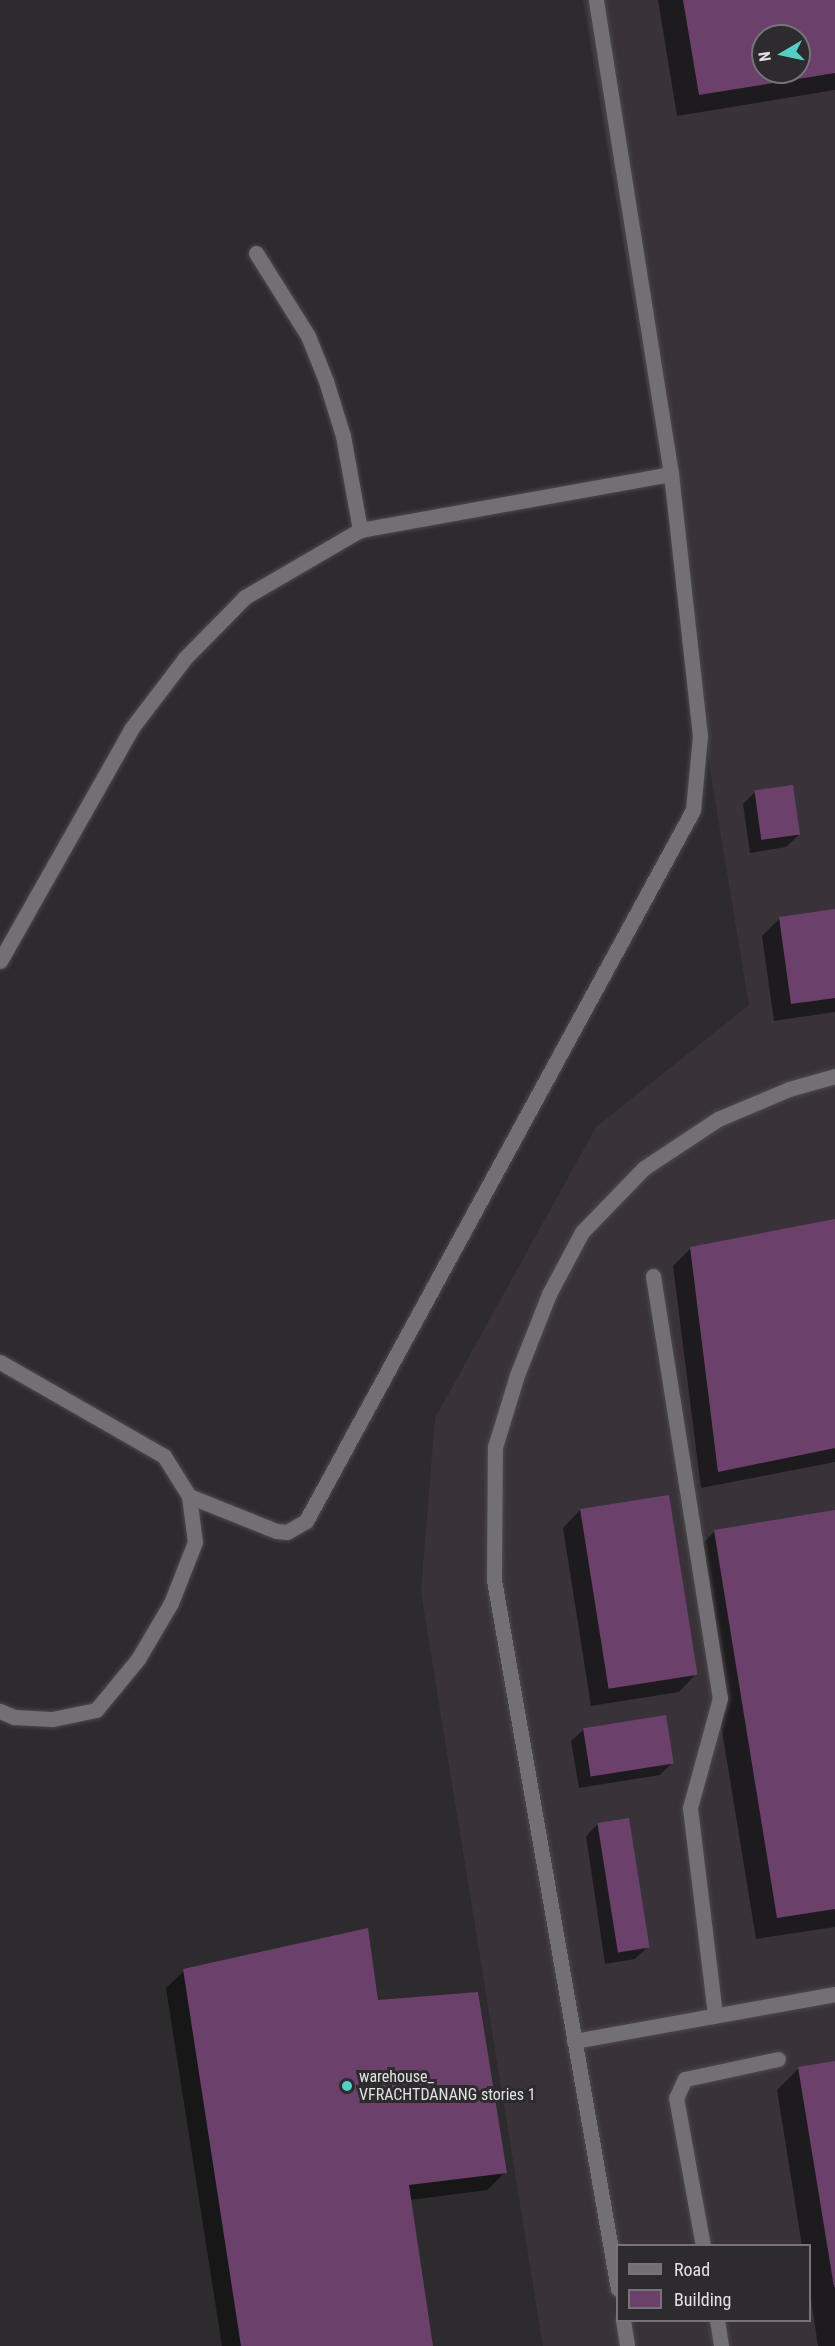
<!DOCTYPE html>
<html>
<head>
<meta charset="utf-8">
<style>
  body { margin:0 }
  #map { position:relative; width:835px; height:2346px; overflow:hidden; background:#2d2b2d; font-family:"Roboto Condensed",sans-serif }
  div>[style] { position:absolute }
  .built>* { inset:0; background:#393339 }
  .shadow>* { inset:0; background:#0007 }
  .building>* { inset:0; background:#6b406b; transform-origin:0 0 }
  .roads { filter:drop-shadow(0 0 2px #4b494b) drop-shadow(0 0 2px #4b494b) }
  .minor>* { height:15px; margin:-7.5px; padding:0 7.5px; transform-origin:7.5px; border-radius:7.5px; background:#727072 }
  .dots>* { width:16px; height:16px; translate:-50% -50%; box-sizing:border-box; border:3px solid #2d2b2d; border-radius:50% }
  span { translate:-50% -50%; white-space:nowrap; text-align:center; line-height:1.15; -webkit-text-stroke:6px #2d2b2d; paint-order:stroke }
  .poi-label { font-size:16px; color:#e3e2e3 }
  .left { translate:0 -50%; text-align:left }
  .legend { position:absolute; left:616px; top:2244px; width:195px; height:78px; box-sizing:border-box; background:#2d2b2d; border:2px solid #767476; margin:0; padding:8px 10px; list-style:none; font-size:18px; color:#e3e2e3 }
  .legend li { display:flex; align-items:center; gap:12px; height:30px }
  .legend b { width:30px; border:2px solid #767476 }
  .north { position:absolute; left:751px; top:24px; width:60px; height:60px; box-sizing:border-box; background:#2d2b2d; border:2px solid #767476; border-radius:50%; rotate:261deg; font-size:16px; font-weight:700; line-height:24px; text-align:center; color:#e3e2e3 }
  .north::after { content:''; display:block; margin:auto; width:21px; height:27px; background:#55cec5; clip-path:polygon(50% 0,100% 100%,50% 72%,0 100%) }
</style>
</head>
<body>
<div id="map">
  <div class="built">
    <div style="clip-path:polygon(evenodd,583px 0,835px 0,835px 2346px,543px 2346px,421px 1592px,435px 1418px,596px 1127px,749px 1005px,583px 0,763px 36px,799px 36px,799px 72px,763px 72px,763px 36px,583px 0,618px 2246px,810px 2246px,810px 2320px,618px 2320px,618px 2246px)"></div>
  </div>
  <div class="shadow">
    <div style="clip-path:polygon(evenodd,658px 0,835px 0,835px 90px,677px 116px,658px 0,763px 36px,799px 36px,799px 72px,763px 72px,763px 36px)"></div>
    <div style="clip-path:polygon(755px 792px,799px 835px,786px 847px,750px 853px,743px 804px)"></div>
    <div style="clip-path:polygon(835px 911px,835px 1012px,774px 1021px,762px 936px,779px 919px)"></div>
    <div style="clip-path:polygon(835px 1220px,835px 1462px,701px 1488px,673px 1266px,691px 1248px)"></div>
    <div style="clip-path:polygon(580px 1510px,696px 1674px,679px 1692px,591px 1706px,563px 1528px)"></div>
    <div style="clip-path:polygon(835px 1512px,835px 1927px,756px 1939px,693px 1553px,715px 1531px)"></div>
    <div style="clip-path:polygon(584px 1729px,672px 1763px,660px 1775px,579px 1788px,571px 1741px)"></div>
    <div style="clip-path:polygon(598px 1824px,648px 1947px,635px 1959px,605px 1964px,586px 1836px)"></div>
    <div style="clip-path:polygon(184px 1971px,377px 2002px,505px 2172px,487px 2190px,410px 2200px,431px 2346px,222px 2346px,166px 1988px)"></div>
    <div style="clip-path:polygon(835px 2063px,835px 2346px,818px 2346px,810px 2292px,810px 2246px,802px 2246px,777px 2090px,799px 2068px)"></div>
  </div>
  <div class="building">
    <div style="clip-path:polygon(evenodd,683px 0,835px 0,835px 73px,699px 95px,683px 0,763px 36px,799px 36px,799px 72px,763px 72px,763px 36px)"></div>
    <div style="left:793px;top:785px;width:50px;height:39px;rotate:82deg"></div>
    <div style="clip-path:polygon(835px 909px,835px 998px,791px 1004px,779px 917px)"></div>
    <div style="clip-path:polygon(835px 1219px,835px 1448px,718px 1472px,690px 1247px)"></div>
    <div style="left:669px;top:1495px;width:182px;height:90px;rotate:81deg"></div>
    <div style="clip-path:polygon(835px 1510px,835px 1909px,777px 1918px,714px 1530px)"></div>
    <div style="left:666px;top:1715px;width:49px;height:84px;rotate:81deg"></div>
    <div style="left:629px;top:1818px;width:131px;height:32px;rotate:81deg"></div>
    <div style="clip-path:polygon(368px 1928px,378px 2000px,478px 1992px,507px 2173px,409px 2185px,433px 2346px,241px 2346px,183px 1969px)"></div>
    <div style="clip-path:polygon(835px 2061px,835px 2287px,834px 2287px,798px 2067px)"></div>
  </div>
  <div class="roads">
    <div class="minor">
      <div style="left:256px;top:253px;width:98px;rotate:57.9deg"></div>
      <div style="left:308px;top:336px;width:48px;rotate:68.2deg"></div>
      <div style="left:326px;top:381px;width:58px;rotate:72.8deg"></div>
      <div style="left:343px;top:436px;width:96px;rotate:79.7deg"></div>
      <div style="left:0;top:961px;width:266px;rotate:-60.5deg"></div>
      <div style="left:131px;top:729px;width:89px;rotate:-52.7deg"></div>
      <div style="left:185px;top:658px;width:86px;rotate:-45.5deg"></div>
      <div style="left:245px;top:597px;width:133px;rotate:-30.2deg"></div>
      <div style="left:360px;top:530px;width:316px;rotate:-10.2deg"></div>
      <div style="left:653px;top:1276px;width:427px;rotate:81deg"></div>
      <div style="left:720px;top:1698px;width:114px;rotate:105.3deg"></div>
      <div style="left:690px;top:1808px;width:209px;rotate:83.1deg"></div>
      <div style="left:0;top:1362px;width:189px;rotate:29.8deg"></div>
      <div style="left:164px;top:1456px;width:47px;rotate:58deg"></div>
      <div style="left:189px;top:1496px;width:46px;rotate:82.6deg"></div>
      <div style="left:195px;top:1542px;width:66px;rotate:111.5deg"></div>
      <div style="left:171px;top:1603px;width:65px;rotate:120.5deg"></div>
      <div style="left:138px;top:1659px;width:66px;rotate:129.5deg"></div>
      <div style="left:96px;top:1710px;width:45px;rotate:168.4deg"></div>
      <div style="left:52px;top:1719px;width:38px;rotate:-177deg"></div>
      <div style="left:14px;top:1717px;width:15px;rotate:-157deg"></div>
      <div style="left:189px;top:1496px;width:94px;rotate:21.9deg"></div>
      <div style="left:276px;top:1531px;width:11px;rotate:5deg"></div>
      <div style="left:287px;top:1532px;width:22px;rotate:-30deg"></div>
      <div style="left:306px;top:1521px;width:809px;rotate:-61.44deg"></div>
      <div style="left:693px;top:810px;width:74px;rotate:-84.6deg"></div>
      <div style="left:700px;top:736px;width:264px;rotate:-96.3deg"></div>
      <div style="left:671px;top:474px;width:480px;rotate:-99deg"></div>
      <div style="left:574px;top:2041px;width:265px;rotate:-10.2deg"></div>
      <div style="left:703px;top:2246px;width:150px;rotate:-100.3deg"></div>
      <div style="left:676px;top:2098px;width:21px;rotate:-65deg"></div>
      <div style="left:685px;top:2079px;width:95px;rotate:-12.1deg"></div>
      <div style="left:618px;top:2289px;width:720px;rotate:-99.92deg"></div>
      <div style="left:494px;top:1580px;width:133px;rotate:-89.6deg"></div>
      <div style="left:495px;top:1447px;width:75px;rotate:-73deg"></div>
      <div style="left:517px;top:1375px;width:87px;rotate:-68.4deg"></div>
      <div style="left:549px;top:1294px;width:70px;rotate:-62deg"></div>
      <div style="left:582px;top:1232px;width:89px;rotate:-45.9deg"></div>
      <div style="left:644px;top:1168px;width:89px;rotate:-33.5deg"></div>
      <div style="left:718px;top:1119px;width:77px;rotate:-22.9deg"></div>
      <div style="left:789px;top:1089px;width:48px;rotate:-15.8deg"></div>
      <div style="left:623px;top:2320px;width:26px;rotate:81deg"></div>
      <div style="left:717px;top:2320px;width:26px;rotate:81deg"></div>
    </div>
  </div>
  <div class="dots">
    <div style="left:347px;top:2086px;background:#55cec5"></div>
  </div>
  <div class="poi-label">
    <span class="left" style="left:359px;top:2086px">warehouse_<br>VFRACHTDANANG stories 1</span>
  </div>
  <ul class="legend">
  <li><b style="height:8px;background:#727072"></b>Road</li>
  <li><b style="height:16px;background:#6b406b"></b>Building</li>
  </ul>
  <div class="north">N</div>
</div>
</body>
</html>
